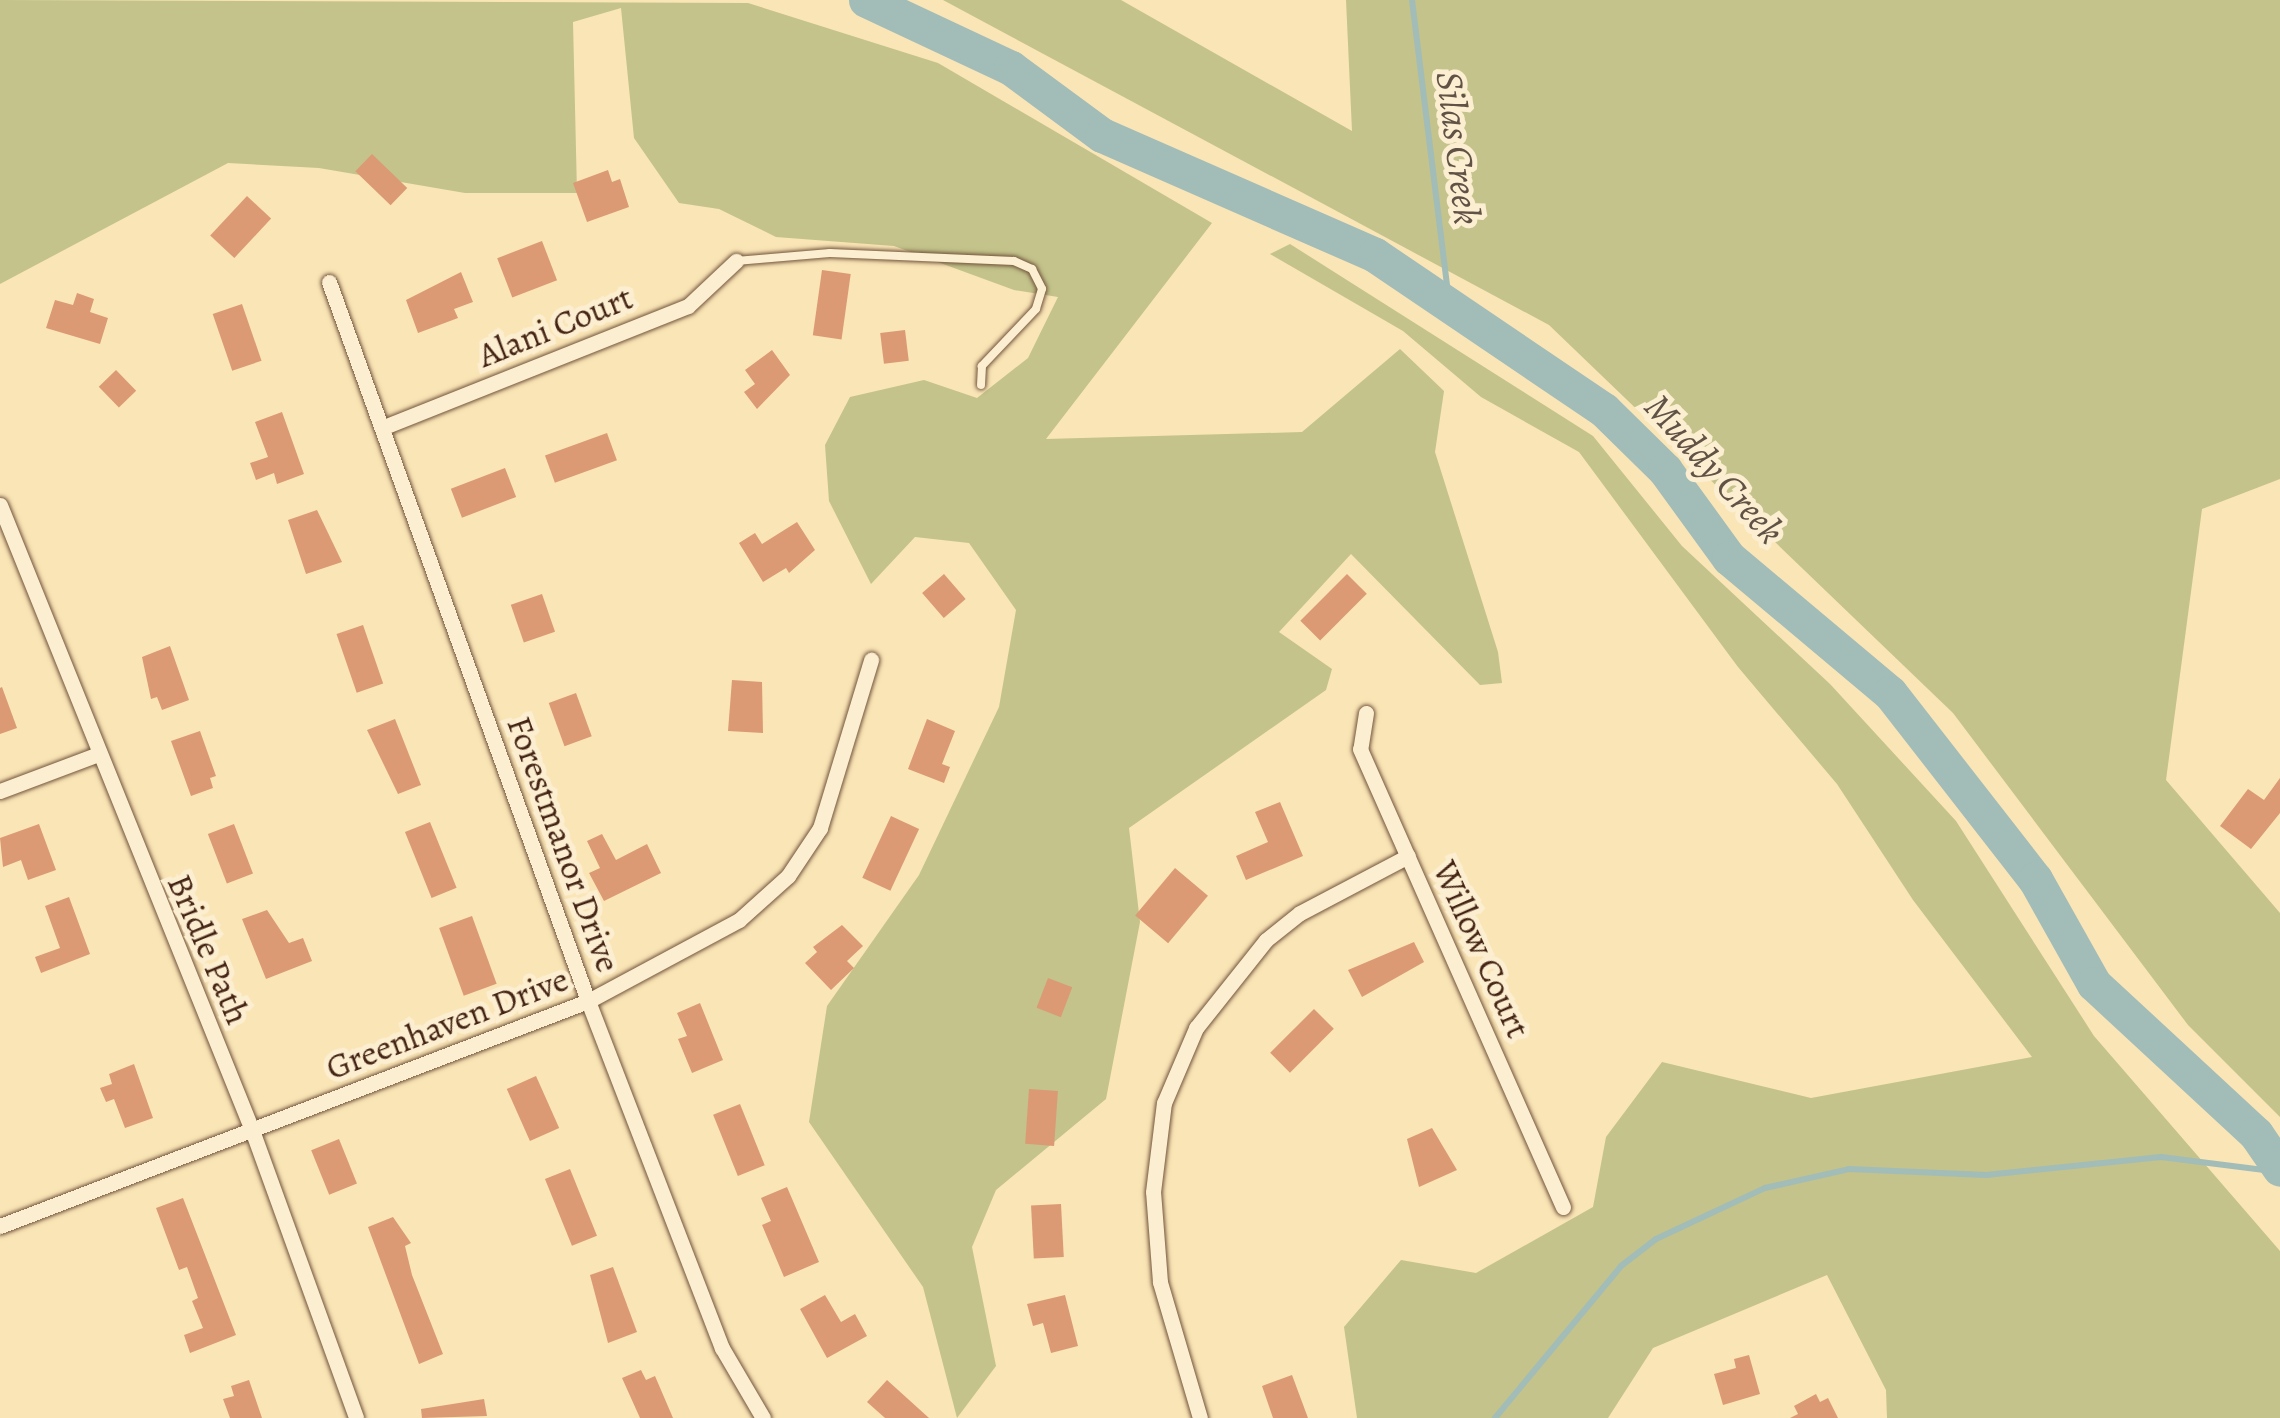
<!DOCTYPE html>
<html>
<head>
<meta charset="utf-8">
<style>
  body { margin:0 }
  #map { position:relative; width:2280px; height:1418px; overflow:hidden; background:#fae5b6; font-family:Alegreya,serif }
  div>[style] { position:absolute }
  .green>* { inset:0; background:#c3c38b }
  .stream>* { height:6px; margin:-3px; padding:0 3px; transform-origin:3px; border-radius:3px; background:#a2bcb8 }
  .river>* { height:35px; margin:-17.5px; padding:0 17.5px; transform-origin:17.5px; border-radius:17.5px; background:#a2bcb8 }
  .building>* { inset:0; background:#db9a74; transform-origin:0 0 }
  .roads { filter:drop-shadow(0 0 2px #72543c) drop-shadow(0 0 2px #72543c) }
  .service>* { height:8px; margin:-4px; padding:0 4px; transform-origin:4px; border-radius:4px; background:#fceed0 }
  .minor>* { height:15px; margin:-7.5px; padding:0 7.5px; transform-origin:7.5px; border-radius:7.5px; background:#fceed0 }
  span { translate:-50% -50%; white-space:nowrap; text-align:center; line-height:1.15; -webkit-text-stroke:10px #fceed0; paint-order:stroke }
  .street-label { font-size:35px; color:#442414 }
  .water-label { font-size:38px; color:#605245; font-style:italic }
</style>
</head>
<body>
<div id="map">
  <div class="green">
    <div style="clip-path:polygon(0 0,748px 3px,938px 63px,1212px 223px,1046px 439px,1302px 432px,1400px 349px,1444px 391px,1435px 452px,1498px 652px,1502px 683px,1480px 685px,1351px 554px,1279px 632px,1332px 669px,1326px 690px,1129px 828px,1140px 922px,1106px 1099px,996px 1190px,972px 1247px,996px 1366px,957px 1418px,923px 1287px,809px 1122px,827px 1006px,919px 875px,999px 707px,1016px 610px,969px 543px,915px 537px,871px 584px,829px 501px,825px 445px,850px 397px,924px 380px,977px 398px,1028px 358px,1058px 297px,1014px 290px,894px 246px,776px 237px,719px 209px,679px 203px,634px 138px,621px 8px,573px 22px,577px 193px,465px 193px,319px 168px,228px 163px,0 284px)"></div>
    <div style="clip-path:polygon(943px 0,1121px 0,1352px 131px,1346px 0,2280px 0,2280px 479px,2202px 509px,2166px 780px,2280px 913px,2280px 1117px,2188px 1025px,1953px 713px,1549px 325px)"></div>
    <div style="clip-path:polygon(1290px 244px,1593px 436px,1682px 546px,1830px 684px,1956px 821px,2094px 1036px,2280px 1251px,2280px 1418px,1887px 1418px,1886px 1390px,1827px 1275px,1653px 1348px,1608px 1418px,1357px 1418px,1344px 1327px,1401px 1260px,1476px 1273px,1593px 1207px,1606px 1137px,1662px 1062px,1811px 1098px,2032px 1057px,1913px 900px,1837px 784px,1738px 667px,1579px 452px,1481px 397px,1403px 331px,1270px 254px)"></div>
  </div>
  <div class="stream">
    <div style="left:1412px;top:0;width:305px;rotate:83deg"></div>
    <div style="left:1495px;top:1418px;width:197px;rotate:-50.3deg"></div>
    <div style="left:1621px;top:1266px;width:44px;rotate:-37.6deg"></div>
    <div style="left:1656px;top:1239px;width:120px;rotate:-25.1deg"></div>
    <div style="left:1765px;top:1188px;width:86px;rotate:-12.7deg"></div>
    <div style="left:1849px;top:1169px;width:137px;rotate:2.5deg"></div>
    <div style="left:1986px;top:1175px;width:176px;rotate:-5.9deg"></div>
    <div style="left:2161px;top:1157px;width:120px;rotate:7.2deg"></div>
  </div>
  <div class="river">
    <div style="left:866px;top:0;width:160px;rotate:25.1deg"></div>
    <div style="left:1011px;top:68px;width:113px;rotate:36.4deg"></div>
    <div style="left:1102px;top:135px;width:298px;rotate:23.7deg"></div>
    <div style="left:1375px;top:255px;width:277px;rotate:34.1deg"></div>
    <div style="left:1604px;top:410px;width:86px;rotate:44.5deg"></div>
    <div style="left:1665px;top:470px;width:109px;rotate:54deg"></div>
    <div style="left:1729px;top:558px;width:210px;rotate:40deg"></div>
    <div style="left:1890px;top:693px;width:236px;rotate:52.1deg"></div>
    <div style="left:2035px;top:879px;width:120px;rotate:60.7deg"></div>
    <div style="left:2094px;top:984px;width:221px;rotate:42.8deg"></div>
    <div style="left:2256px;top:1134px;width:42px;rotate:55.6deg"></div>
  </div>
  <div class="building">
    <div style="left:372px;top:154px;width:49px;height:24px;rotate:44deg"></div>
    <div style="clip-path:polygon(608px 170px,612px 182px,620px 179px,629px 207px,587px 222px,573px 183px)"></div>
    <div style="left:247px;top:196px;width:33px;height:54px;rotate:43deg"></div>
    <div style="left:542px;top:241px;width:42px;height:48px;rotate:69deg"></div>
    <div style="left:822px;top:270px;width:29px;height:66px;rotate:8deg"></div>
    <div style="clip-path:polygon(461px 272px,473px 302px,454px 309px,458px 318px,418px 333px,406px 300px)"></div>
    <div style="clip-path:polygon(77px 293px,94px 299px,90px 312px,108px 318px,100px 344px,46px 328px,55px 300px,73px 305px)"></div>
    <div style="left:242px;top:304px;width:60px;height:31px;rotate:71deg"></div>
    <div style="left:905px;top:330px;width:31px;height:25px;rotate:83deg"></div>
    <div style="clip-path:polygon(772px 350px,790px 375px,757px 409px,744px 392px,755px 384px,745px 370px)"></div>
    <div style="left:116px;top:370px;width:29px;height:24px;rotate:46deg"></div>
    <div style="clip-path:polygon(282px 412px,304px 474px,277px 484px,274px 473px,256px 480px,250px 463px,268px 457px,255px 422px)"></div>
    <div style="left:607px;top:433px;width:29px;height:66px;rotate:70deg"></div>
    <div style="left:505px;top:468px;width:31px;height:58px;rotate:69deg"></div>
    <div style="clip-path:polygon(317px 510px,342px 562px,306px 574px,288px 520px)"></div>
    <div style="clip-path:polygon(797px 522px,815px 550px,789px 573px,786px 568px,763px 582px,739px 543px,755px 533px,762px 544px)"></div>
    <div style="left:944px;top:574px;width:33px;height:29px;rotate:49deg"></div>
    <div style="left:1347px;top:574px;width:28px;height:66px;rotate:45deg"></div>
    <div style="left:542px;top:594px;width:40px;height:33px;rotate:71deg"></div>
    <div style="left:363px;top:625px;width:62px;height:28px;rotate:71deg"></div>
    <div style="clip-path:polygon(170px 646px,189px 700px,162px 710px,157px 697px,151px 699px,142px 657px)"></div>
    <div style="clip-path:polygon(732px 680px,762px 682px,763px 733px,728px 731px)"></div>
    <div style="clip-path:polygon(2px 687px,17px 728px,0 734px,0 688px)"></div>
    <div style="left:576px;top:693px;width:46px;height:29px;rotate:70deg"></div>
    <div style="clip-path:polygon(395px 719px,421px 785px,398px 794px,367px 730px)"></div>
    <div style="clip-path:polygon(927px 719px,955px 731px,942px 764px,950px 767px,944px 783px,908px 769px)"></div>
    <div style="clip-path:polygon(200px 731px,216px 776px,210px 778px,213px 788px,191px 796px,171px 741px)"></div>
    <div style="clip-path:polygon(2280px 778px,2280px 813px,2251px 849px,2220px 826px,2248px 789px,2264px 800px)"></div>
    <div style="clip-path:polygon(1280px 802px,1303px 856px,1246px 880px,1236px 856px,1268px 842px,1255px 812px)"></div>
    <div style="left:891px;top:816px;width:31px;height:68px;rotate:25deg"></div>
    <div style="left:430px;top:822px;width:71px;height:27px;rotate:68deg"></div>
    <div style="clip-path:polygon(39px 824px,56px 870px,28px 880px,21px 860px,3px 867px,0 838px)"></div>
    <div style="left:234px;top:824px;width:53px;height:28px;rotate:69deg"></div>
    <div style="clip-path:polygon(602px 834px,616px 860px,647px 844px,661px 873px,604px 901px,589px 873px,600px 868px,587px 841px)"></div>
    <div style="left:1175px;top:868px;width:43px;height:62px;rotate:40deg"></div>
    <div style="clip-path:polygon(69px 897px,90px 954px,41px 973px,35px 957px,60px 948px,45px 906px)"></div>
    <div style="clip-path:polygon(267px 910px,289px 943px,303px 938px,312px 961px,266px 979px,242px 919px)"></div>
    <div style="left:472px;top:916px;width:72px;height:35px;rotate:70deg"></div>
    <div style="clip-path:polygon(842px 925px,863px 946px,847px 961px,854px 968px,831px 990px,805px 963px,817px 952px,813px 947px)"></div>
    <div style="clip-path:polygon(1414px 942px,1424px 962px,1362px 997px,1348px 970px)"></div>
    <div style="left:1048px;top:978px;width:26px;height:32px;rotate:21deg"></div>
    <div style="clip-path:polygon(700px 1003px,723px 1060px,692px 1073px,678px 1039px,687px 1036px,677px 1013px)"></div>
    <div style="left:1314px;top:1009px;width:28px;height:62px;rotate:45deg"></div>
    <div style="clip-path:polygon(134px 1064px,153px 1118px,125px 1128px,114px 1099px,106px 1102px,100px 1088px,112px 1084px,109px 1074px)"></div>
    <div style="left:536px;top:1076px;width:57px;height:32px;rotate:66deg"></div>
    <div style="left:1029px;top:1089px;width:29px;height:55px;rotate:4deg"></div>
    <div style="left:740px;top:1104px;width:66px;height:29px;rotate:68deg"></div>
    <div style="clip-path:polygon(1432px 1128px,1457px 1170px,1419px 1187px,1407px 1139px)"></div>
    <div style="left:339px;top:1139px;width:48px;height:30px;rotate:68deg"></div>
    <div style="left:570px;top:1169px;width:72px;height:27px;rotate:68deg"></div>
    <div style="clip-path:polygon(787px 1187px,819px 1262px,784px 1277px,762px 1225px,771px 1221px,761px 1198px)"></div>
    <div style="clip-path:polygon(183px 1198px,236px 1335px,190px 1353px,184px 1335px,203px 1328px,192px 1301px,198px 1298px,187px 1267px,179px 1270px,156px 1208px)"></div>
    <div style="left:1061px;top:1204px;width:53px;height:30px;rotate:87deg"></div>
    <div style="clip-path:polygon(393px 1217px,411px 1243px,405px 1246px,412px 1275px,443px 1354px,419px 1364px,368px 1227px)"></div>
    <div style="clip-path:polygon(613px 1267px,637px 1332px,608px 1343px,590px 1275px)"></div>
    <div style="clip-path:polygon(825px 1295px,841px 1322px,855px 1314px,867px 1336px,827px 1358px,800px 1309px)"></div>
    <div style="clip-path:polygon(1065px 1295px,1078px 1346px,1051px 1353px,1043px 1323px,1033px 1326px,1027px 1304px)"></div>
    <div style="clip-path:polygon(1749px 1355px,1760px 1394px,1723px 1405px,1714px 1374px,1736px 1368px,1734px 1359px)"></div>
    <div style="clip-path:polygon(641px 1370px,646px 1380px,655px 1376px,673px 1418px,640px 1418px,622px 1378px)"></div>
    <div style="clip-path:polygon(1292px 1375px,1308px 1418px,1273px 1418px,1262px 1386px)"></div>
    <div style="clip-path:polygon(249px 1380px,262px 1418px,230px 1418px,223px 1399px,234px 1396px,231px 1386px)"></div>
    <div style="clip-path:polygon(887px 1380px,929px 1418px,885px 1418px,867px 1402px)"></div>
    <div style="clip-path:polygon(1816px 1394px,1820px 1402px,1828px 1398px,1838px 1418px,1790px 1418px,1798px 1414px,1794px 1406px)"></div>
    <div style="clip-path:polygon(484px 1399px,487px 1416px,422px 1418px,421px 1409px)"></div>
  </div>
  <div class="roads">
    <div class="service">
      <div style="left:736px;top:261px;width:94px;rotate:-4.9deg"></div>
      <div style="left:830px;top:253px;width:184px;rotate:2.5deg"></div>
      <div style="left:1014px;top:261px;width:20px;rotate:24deg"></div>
      <div style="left:1032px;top:269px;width:22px;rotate:63deg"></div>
      <div style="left:1042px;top:289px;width:21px;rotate:107deg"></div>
      <div style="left:1036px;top:309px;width:79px;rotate:133.5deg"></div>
      <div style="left:982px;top:366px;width:19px;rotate:93deg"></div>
    </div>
    <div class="minor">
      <div style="left:329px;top:282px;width:764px;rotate:70.19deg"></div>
      <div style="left:588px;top:1001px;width:372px;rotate:68.9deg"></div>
      <div style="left:722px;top:1348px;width:81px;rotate:59.6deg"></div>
      <div style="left:384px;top:427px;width:327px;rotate:-21.7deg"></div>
      <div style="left:688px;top:306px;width:66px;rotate:-43.2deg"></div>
      <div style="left:0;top:505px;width:674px;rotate:68.04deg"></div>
      <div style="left:252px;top:1130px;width:306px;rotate:70.1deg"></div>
      <div style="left:1366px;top:713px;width:36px;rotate:99deg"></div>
      <div style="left:1360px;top:749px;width:501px;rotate:66.1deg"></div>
      <div style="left:0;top:791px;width:103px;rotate:-20.6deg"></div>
      <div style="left:0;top:1226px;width:630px;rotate:-20.94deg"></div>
      <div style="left:588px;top:1001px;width:171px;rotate:-28.2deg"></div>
      <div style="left:739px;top:920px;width:66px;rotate:-41.9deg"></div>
      <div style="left:788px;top:876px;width:58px;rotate:-56.3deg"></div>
      <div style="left:820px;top:828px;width:176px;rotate:-73.1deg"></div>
      <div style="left:1200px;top:1418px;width:142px;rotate:-106.4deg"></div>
      <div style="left:1160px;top:1282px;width:90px;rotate:-94.4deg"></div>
      <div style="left:1153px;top:1192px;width:90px;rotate:-83deg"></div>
      <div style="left:1164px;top:1103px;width:82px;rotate:-66.9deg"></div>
      <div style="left:1196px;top:1028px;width:112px;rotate:-51.5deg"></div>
      <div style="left:1266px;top:940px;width:43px;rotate:-38.5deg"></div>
      <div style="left:1300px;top:913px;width:122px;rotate:-27.8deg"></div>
    </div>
  </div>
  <div class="street-label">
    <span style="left:555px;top:326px;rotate:-22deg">Alani Court</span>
    <span style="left:564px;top:844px;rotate:70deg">Forestmanor Drive</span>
    <span style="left:209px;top:949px;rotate:67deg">Bridle Path</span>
    <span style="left:1482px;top:949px;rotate:66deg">Willow Court</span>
    <span style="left:447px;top:1023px;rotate:-21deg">Greenhaven Drive</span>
  </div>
  <div class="water-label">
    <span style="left:1458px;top:148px;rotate:83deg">Silas Creek</span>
    <span style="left:1714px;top:469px;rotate:48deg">Muddy Creek</span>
  </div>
</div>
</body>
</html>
